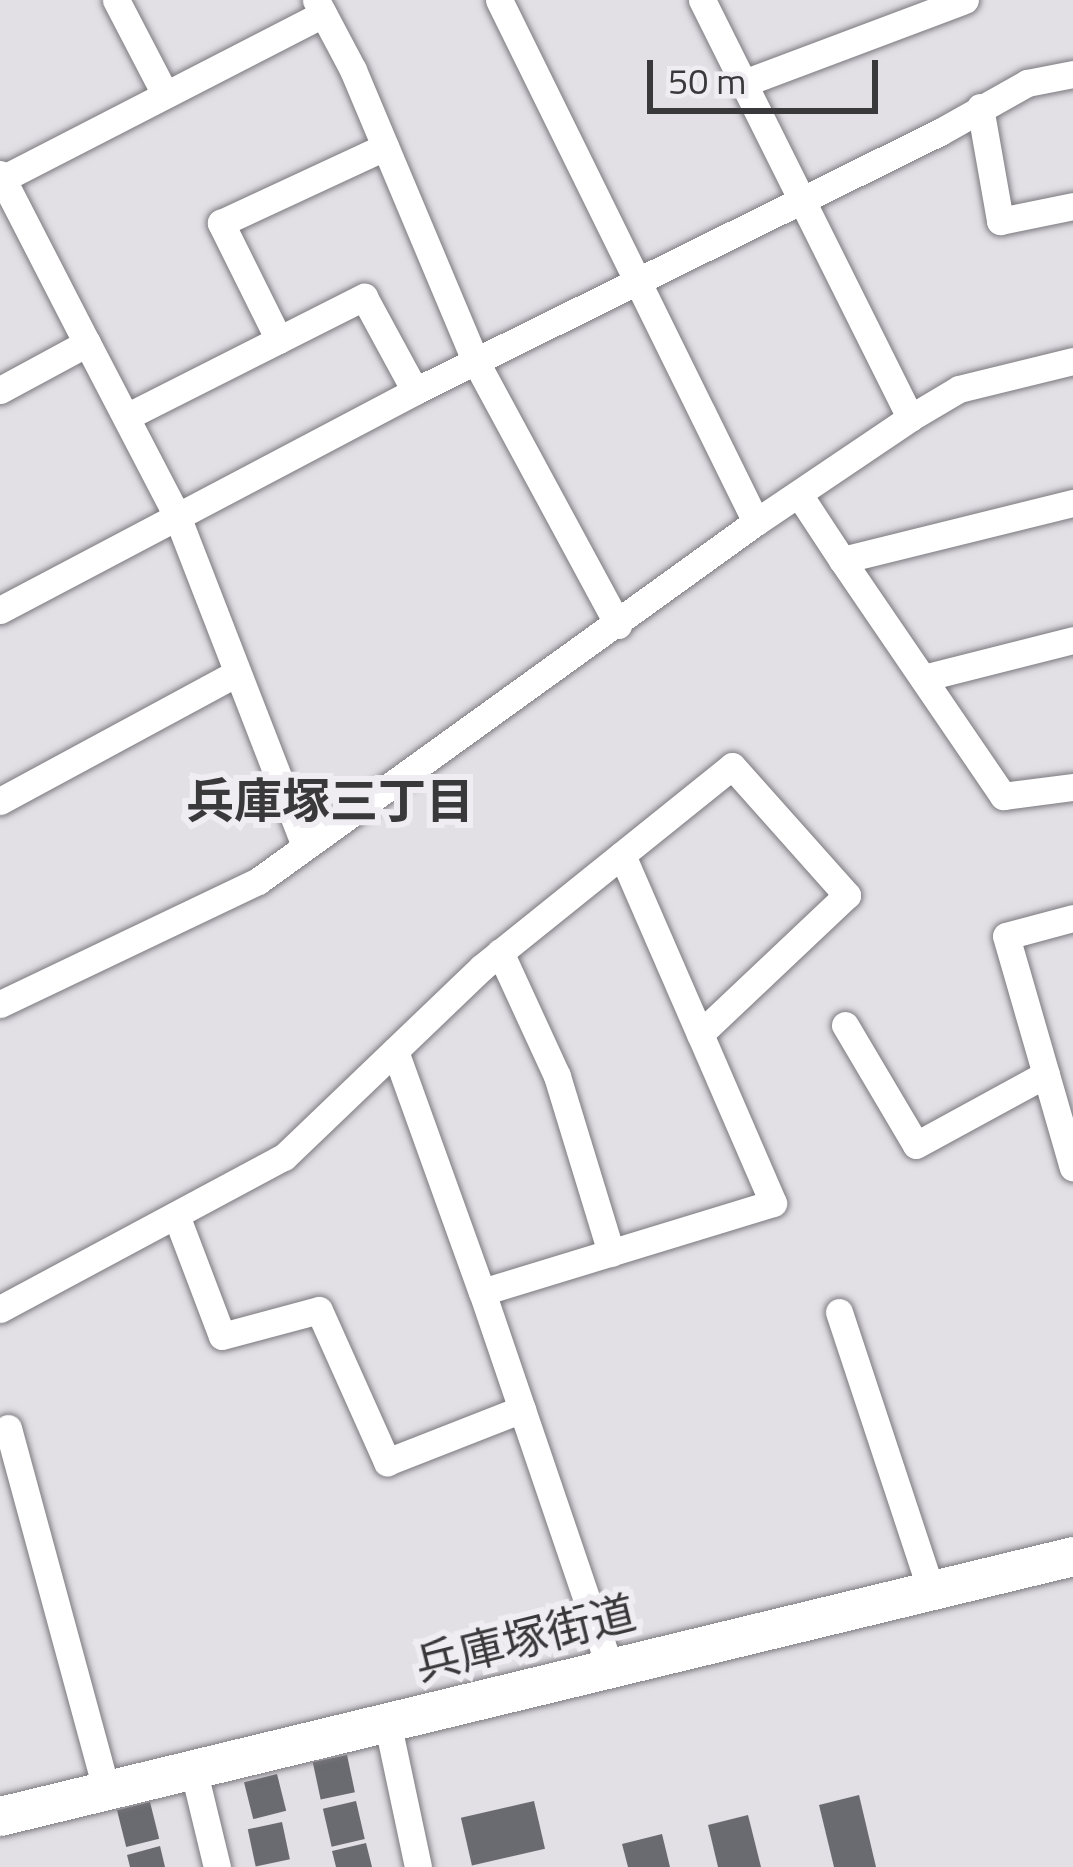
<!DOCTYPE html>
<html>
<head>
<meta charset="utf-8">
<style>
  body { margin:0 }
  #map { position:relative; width:1073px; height:1867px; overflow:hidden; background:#e2dfe5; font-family:"Titillium Web","Noto Sans JP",sans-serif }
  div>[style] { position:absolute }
  .building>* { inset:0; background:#6a6b70; transform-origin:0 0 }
  .roads { filter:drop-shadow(0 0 3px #7b797e) drop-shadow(0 0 3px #7b797e) }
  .street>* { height:27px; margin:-13.5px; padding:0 13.5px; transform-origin:13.5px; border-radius:13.5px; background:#fff }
  .secondary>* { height:39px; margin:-19.5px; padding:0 19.5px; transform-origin:19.5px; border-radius:19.5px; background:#fff }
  span { translate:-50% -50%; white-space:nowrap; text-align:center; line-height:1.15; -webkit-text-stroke:12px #efecf2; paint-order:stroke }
  .street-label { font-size:45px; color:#39383a }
  .neighbourhood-label { font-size:48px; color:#39383a; font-weight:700 }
  .scale { position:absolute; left:647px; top:60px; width:231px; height:54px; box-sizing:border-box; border:6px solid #39383a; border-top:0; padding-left:15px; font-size:36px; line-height:42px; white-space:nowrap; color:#39383a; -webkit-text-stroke:9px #efecf2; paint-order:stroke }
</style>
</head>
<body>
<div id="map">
  <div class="building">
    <div style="left:347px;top:1755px;width:38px;height:35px;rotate:78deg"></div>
    <div style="left:277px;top:1774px;width:38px;height:34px;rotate:76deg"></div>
    <div style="clip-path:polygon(859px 1795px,876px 1867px,834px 1867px,819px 1805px)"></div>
    <div style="left:356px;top:1801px;width:39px;height:34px;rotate:77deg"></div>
    <div style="left:534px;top:1801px;width:49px;height:75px;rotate:77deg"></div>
    <div style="left:150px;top:1802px;width:38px;height:34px;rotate:76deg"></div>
    <div style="clip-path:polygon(748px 1815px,761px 1867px,718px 1867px,708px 1825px)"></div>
    <div style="left:282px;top:1822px;width:38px;height:35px;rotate:78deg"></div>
    <div style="clip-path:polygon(662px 1834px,670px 1867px,628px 1867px,622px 1844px)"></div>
    <div style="clip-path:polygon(366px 1843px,372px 1867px,336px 1867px,332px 1851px)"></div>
    <div style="clip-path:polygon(160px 1846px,165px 1867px,130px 1867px,127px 1855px)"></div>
  </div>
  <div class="roads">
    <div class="street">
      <div style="left:116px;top:0;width:106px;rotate:62.5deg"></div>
      <div style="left:316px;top:0;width:79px;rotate:62.1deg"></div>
      <div style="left:353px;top:70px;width:317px;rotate:67.2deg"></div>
      <div style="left:476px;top:362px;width:299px;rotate:61.6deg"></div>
      <div style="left:499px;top:0;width:582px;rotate:63.79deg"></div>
      <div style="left:702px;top:0;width:467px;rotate:63.5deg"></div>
      <div style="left:744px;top:83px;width:236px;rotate:-20.6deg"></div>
      <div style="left:980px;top:107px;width:116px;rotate:80deg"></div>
      <div style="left:1000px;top:221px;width:75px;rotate:-11.6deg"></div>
      <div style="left:0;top:174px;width:190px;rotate:62.8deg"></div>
      <div style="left:87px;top:343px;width:99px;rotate:151.6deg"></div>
      <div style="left:2px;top:179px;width:361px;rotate:-27.2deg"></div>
      <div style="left:279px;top:340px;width:131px;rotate:-116.4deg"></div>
      <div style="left:221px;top:223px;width:181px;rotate:-24.9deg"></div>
      <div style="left:87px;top:343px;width:195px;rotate:62.5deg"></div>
      <div style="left:177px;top:516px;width:354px;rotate:68.8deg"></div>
      <div style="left:126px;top:417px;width:267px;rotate:-26.8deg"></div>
      <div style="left:364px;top:297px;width:107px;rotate:61.5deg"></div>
      <div style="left:800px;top:496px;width:77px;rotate:56.7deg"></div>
      <div style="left:842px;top:560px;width:238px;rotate:-13.9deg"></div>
      <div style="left:842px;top:560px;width:286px;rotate:55.7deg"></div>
      <div style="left:1003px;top:796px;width:71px;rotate:-7.3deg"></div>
      <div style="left:0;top:610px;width:469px;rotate:-27.8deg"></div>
      <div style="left:415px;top:391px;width:585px;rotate:-26.26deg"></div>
      <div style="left:940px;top:132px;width:100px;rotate:-29.4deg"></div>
      <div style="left:1027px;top:83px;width:47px;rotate:-11.1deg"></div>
      <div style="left:923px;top:678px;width:155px;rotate:-14.2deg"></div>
      <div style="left:0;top:801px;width:269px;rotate:-28.4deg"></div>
      <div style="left:622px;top:855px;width:195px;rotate:66.5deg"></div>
      <div style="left:1073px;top:918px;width:69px;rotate:165deg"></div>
      <div style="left:1006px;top:936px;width:241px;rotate:73.9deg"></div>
      <div style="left:500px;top:952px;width:136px;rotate:65.3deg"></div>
      <div style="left:557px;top:1076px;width:185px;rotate:73deg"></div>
      <div style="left:0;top:1004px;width:286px;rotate:-25.5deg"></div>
      <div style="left:258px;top:881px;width:614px;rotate:-35.79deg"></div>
      <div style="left:756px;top:522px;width:186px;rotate:-34deg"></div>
      <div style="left:910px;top:418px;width:57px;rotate:-30.6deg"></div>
      <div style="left:959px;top:389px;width:117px;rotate:-13.8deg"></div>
      <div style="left:845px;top:1025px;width:139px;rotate:59.4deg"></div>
      <div style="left:916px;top:1145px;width:148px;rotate:-28.6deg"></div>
      <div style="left:395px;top:1051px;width:256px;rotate:70.2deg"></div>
      <div style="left:176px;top:1215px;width:129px;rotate:69.2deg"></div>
      <div style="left:222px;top:1336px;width:100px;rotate:-15deg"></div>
      <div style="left:319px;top:1310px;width:167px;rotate:65.9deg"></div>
      <div style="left:387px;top:1462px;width:145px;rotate:-21.4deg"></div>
      <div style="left:0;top:1309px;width:322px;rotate:-28.2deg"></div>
      <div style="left:284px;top:1157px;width:273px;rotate:-43.8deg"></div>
      <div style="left:481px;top:968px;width:322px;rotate:-38.8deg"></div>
      <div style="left:732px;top:766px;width:173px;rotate:48.3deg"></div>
      <div style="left:847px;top:895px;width:202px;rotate:136.6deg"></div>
      <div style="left:700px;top:1034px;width:184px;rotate:66.6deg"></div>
      <div style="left:773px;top:1203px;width:304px;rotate:163deg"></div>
      <div style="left:482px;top:1292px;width:396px;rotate:71.2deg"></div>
      <div style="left:839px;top:1312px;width:293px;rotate:71.7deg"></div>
      <div style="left:8px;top:1428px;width:374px;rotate:74.8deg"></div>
      <div style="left:387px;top:1721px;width:149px;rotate:78deg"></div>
      <div style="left:193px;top:1768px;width:102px;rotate:76.4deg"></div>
    </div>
    <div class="secondary">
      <div style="left:0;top:1816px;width:1104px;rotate:-13.62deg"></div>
    </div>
  </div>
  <div class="street-label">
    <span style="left:525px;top:1638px;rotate:-14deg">兵庫塚街道</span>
  </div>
  <div class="neighbourhood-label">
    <span style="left:330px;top:801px">兵庫塚三丁目</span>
  </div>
  <div class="scale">50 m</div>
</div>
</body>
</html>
